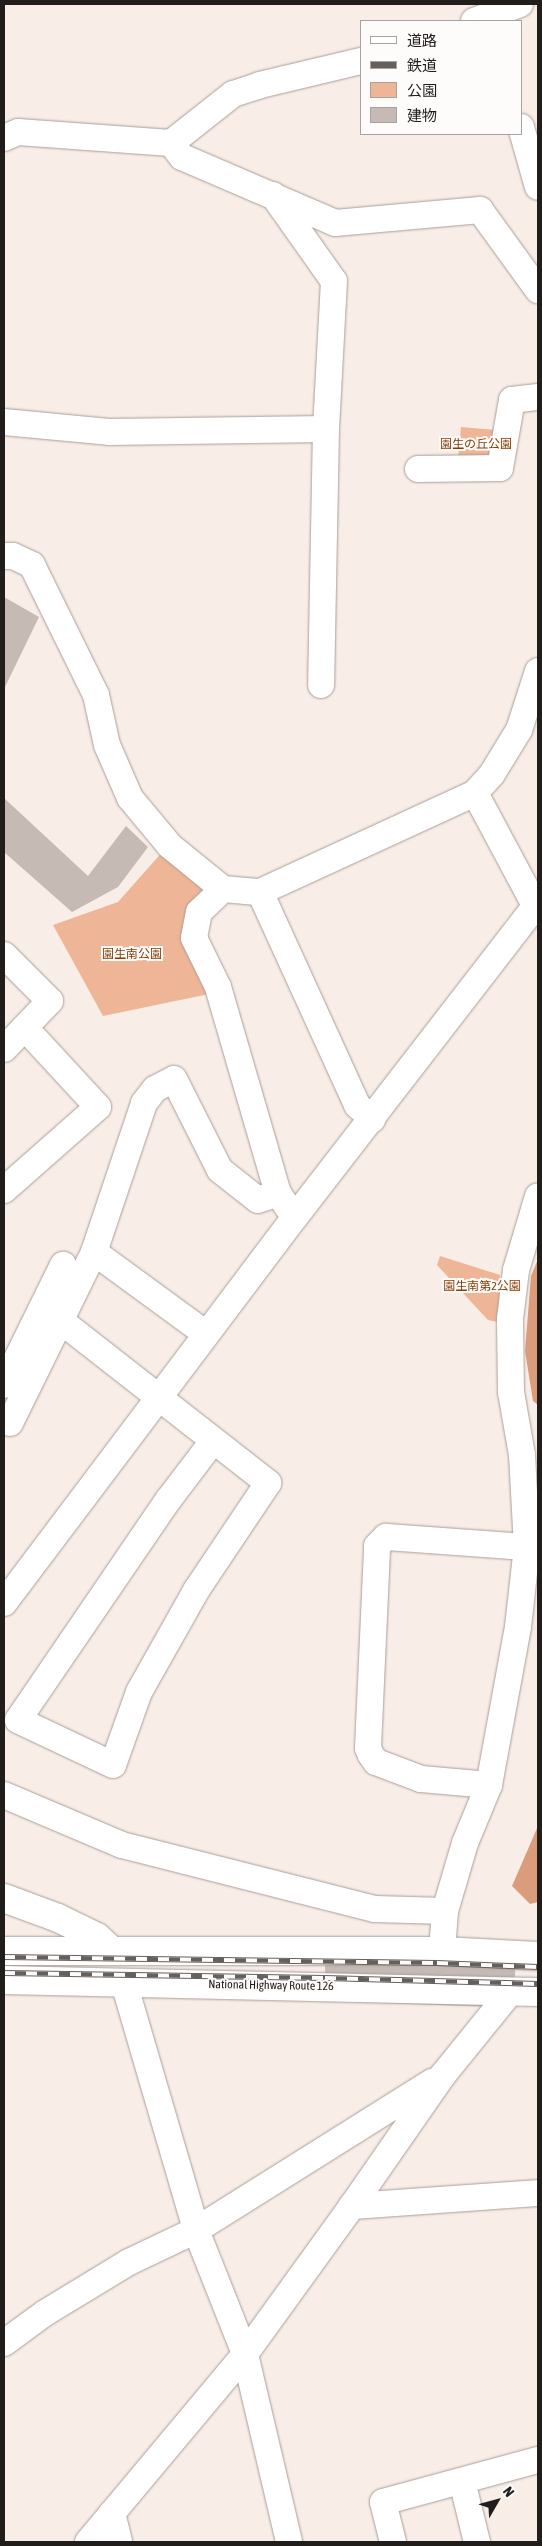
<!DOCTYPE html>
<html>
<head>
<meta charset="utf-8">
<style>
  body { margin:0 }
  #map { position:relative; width:542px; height:2546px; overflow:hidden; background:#f8ede7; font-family:"Asap Condensed","Noto Sans JP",sans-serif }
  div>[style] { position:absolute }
  .green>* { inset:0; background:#efb597 }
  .forest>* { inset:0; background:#db9c7b }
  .building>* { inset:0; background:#c5bab4; transform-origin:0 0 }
  .roads { filter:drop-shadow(0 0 1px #a99e99) drop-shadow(0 0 1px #a99e99) }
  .minor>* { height:26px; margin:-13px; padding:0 13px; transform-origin:13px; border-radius:13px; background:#fff }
  .highway>* { height:28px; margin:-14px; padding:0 14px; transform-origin:14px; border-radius:14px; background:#fff }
  .rail>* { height:5.5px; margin-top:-2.75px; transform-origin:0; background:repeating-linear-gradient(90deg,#fefcfb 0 11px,#66605d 0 22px); box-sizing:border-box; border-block:1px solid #66605d }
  span { translate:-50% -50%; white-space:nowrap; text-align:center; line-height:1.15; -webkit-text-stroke:4px #fefcfb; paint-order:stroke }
  .park-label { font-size:12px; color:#863b04 }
  .street-label { font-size:12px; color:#211d1b }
  .frame { position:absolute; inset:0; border:5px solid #211d1b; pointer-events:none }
  .legend { position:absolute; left:360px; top:20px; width:162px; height:115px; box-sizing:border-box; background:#fefcfb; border:1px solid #a6a3a1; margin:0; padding:6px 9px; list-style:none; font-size:15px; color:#211d1b }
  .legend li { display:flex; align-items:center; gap:10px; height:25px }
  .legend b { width:25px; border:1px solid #a6a3a1 }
  .north { position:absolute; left:472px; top:2476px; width:50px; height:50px; -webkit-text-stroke:4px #fefcfb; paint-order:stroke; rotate:52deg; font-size:14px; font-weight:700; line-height:20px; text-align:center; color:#211d1b }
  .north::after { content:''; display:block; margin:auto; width:18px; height:22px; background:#211d1b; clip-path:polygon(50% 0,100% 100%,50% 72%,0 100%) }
</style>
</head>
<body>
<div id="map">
  <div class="green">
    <div style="clip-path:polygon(461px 427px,496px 430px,491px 455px,458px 460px)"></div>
    <div style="clip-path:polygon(165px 849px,205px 893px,187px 915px,214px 993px,103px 1016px,53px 925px,118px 902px)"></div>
    <div style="clip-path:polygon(440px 1256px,500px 1275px,498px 1322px,488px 1320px,437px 1265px)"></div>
  </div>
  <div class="forest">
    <div style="clip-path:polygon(538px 1259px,538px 1405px,533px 1401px,525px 1351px,531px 1276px)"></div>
    <div style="clip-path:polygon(538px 1826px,538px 1902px,530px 1904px,512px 1886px)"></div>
  </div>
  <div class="building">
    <div style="clip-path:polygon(4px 597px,39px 617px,4px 689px)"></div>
    <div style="clip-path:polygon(4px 798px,88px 876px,126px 826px,148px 847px,118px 887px,72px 912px,4px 852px)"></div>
    <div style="left:326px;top:1943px;width:190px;height:58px;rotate:2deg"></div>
  </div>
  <div class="roads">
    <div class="minor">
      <div style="left:474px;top:21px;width:49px;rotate:-20.3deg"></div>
      <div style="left:521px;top:127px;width:62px;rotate:74.2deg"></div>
      <div style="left:4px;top:138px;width:15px;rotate:-23deg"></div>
      <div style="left:18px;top:132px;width:153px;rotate:4.1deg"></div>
      <div style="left:171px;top:143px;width:79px;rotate:-38.3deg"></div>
      <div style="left:233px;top:94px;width:28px;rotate:-18deg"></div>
      <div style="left:260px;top:85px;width:104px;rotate:-13.4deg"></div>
      <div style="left:171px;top:143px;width:18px;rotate:52deg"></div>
      <div style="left:182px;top:157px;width:167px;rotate:23.3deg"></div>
      <div style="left:335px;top:223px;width:146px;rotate:-5.1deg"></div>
      <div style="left:480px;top:210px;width:99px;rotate:54.1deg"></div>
      <div style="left:273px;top:195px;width:105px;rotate:54.7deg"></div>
      <div style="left:334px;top:281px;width:148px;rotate:93.1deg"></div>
      <div style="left:326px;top:429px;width:256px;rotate:91.1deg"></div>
      <div style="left:4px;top:422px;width:105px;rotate:5.4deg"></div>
      <div style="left:109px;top:432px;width:217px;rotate:-0.8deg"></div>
      <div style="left:418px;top:469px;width:82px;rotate:-0.7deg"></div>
      <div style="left:500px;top:468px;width:69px;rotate:-80deg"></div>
      <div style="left:512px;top:400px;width:26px;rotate:-7deg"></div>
      <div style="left:4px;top:556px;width:9px"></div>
      <div style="left:13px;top:556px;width:21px;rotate:25deg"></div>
      <div style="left:32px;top:565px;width:145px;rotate:63.8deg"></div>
      <div style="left:96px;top:695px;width:51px;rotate:77.6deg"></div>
      <div style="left:107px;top:745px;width:58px;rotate:66.5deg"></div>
      <div style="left:130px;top:798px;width:62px;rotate:50.2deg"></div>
      <div style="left:170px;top:846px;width:68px;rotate:39.1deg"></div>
      <div style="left:223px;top:889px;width:37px;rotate:5deg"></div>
      <div style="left:260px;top:892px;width:237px;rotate:-24.7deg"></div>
      <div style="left:475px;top:793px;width:25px;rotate:-48deg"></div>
      <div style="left:492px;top:774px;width:52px;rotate:-58.5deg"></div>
      <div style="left:519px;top:730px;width:62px;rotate:-72.1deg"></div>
      <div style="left:475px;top:793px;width:134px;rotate:61.9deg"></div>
      <div style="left:223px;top:889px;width:33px;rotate:136deg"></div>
      <div style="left:199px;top:912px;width:26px;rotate:101deg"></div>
      <div style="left:194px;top:938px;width:55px;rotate:63.9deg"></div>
      <div style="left:218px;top:987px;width:215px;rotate:73.8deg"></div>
      <div style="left:278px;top:1193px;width:18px;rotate:56deg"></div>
      <div style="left:260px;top:892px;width:234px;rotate:65.5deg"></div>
      <div style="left:357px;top:1105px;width:21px;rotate:43deg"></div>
      <div style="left:4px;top:955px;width:65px;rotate:45deg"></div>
      <div style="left:50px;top:1001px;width:66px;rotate:133.8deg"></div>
      <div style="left:4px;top:1190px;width:125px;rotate:-41.4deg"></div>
      <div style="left:98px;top:1107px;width:108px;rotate:-132.7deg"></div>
      <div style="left:94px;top:1252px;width:139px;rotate:36.2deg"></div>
      <div style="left:61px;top:1321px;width:263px;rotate:38deg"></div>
      <div style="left:268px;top:1483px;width:128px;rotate:123.8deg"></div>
      <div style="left:197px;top:1589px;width:118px;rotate:119.4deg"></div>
      <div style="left:139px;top:1692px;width:77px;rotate:109.6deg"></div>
      <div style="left:113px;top:1765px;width:105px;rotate:-154.7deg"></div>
      <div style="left:18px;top:1720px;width:268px;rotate:-55.7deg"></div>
      <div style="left:169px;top:1499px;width:73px;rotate:-52.8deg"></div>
      <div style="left:4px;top:1385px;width:134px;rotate:-63.8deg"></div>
      <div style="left:10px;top:1423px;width:191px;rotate:-63.8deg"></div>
      <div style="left:94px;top:1252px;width:157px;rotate:-71.4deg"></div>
      <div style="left:144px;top:1103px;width:18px;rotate:-52deg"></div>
      <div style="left:155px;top:1089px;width:21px;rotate:-28deg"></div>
      <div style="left:174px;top:1079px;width:102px;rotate:63.2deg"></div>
      <div style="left:220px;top:1170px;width:48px;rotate:38.3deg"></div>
      <div style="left:258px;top:1200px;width:21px;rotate:-19deg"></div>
      <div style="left:4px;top:1603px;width:483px;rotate:-53deg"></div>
      <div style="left:295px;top:1217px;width:397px;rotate:-52.3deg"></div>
      <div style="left:489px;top:1785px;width:68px;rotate:-175deg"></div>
      <div style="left:421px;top:1779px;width:48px;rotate:-159.3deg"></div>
      <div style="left:376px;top:1762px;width:9px;rotate:-126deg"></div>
      <div style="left:371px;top:1755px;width:8px;rotate:-113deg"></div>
      <div style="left:368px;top:1748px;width:202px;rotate:-87.4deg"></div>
      <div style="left:377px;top:1546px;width:13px;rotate:-45deg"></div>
      <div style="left:386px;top:1537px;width:141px;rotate:4.1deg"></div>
      <div style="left:4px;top:1795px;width:128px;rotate:23deg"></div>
      <div style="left:122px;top:1845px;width:261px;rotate:14.2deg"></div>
      <div style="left:375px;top:1909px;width:70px;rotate:1.6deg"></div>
      <div style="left:442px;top:1951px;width:40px;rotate:-85.7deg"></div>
      <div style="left:445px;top:1911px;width:71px;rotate:-73.6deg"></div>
      <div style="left:465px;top:1843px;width:63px;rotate:-67.5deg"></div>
      <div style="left:489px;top:1785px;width:161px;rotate:-79.6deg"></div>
      <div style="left:518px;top:1627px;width:81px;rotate:-83.6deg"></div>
      <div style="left:527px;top:1547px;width:92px;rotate:-93.1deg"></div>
      <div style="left:522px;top:1455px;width:64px;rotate:-99.9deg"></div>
      <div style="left:511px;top:1392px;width:73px;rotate:-90.8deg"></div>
      <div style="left:510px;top:1319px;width:49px;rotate:-83deg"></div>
      <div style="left:516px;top:1270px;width:77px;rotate:-73.4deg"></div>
      <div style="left:124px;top:1983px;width:257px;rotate:73.7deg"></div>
      <div style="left:196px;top:2230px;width:133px;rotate:68.4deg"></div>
      <div style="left:245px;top:2354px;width:193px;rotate:76.8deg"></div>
      <div style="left:352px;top:2206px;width:186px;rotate:-4deg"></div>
      <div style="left:4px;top:2343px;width:51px;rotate:-36.2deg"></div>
      <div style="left:45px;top:2313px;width:98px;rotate:-31.3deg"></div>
      <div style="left:129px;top:2262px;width:74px;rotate:-25.5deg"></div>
      <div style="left:196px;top:2230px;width:279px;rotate:-32.1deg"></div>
      <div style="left:462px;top:2481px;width:63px;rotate:76.2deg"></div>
      <div style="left:112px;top:2513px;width:30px;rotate:76deg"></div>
      <div style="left:88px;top:2542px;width:245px;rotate:-50.1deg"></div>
      <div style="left:245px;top:2354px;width:183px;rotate:-54.1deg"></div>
      <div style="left:352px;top:2206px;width:160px;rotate:-55.2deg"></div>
      <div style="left:443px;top:2075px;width:108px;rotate:-51deg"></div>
      <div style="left:393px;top:2542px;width:41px;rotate:-104deg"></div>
      <div style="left:383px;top:2502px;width:161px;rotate:-15.2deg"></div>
    </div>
    <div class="highway">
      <div style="left:4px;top:1898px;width:58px;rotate:20.3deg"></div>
      <div style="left:58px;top:1918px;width:43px;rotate:26deg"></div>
      <div style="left:97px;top:1937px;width:18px;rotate:43deg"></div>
      <div style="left:4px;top:1951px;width:438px"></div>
      <div style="left:442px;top:1951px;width:96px;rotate:3deg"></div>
      <div style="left:4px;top:1980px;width:534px;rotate:1.29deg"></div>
    </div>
  </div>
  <div class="rail">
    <div style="left:4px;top:1957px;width:433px;rotate:0.8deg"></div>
    <div style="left:437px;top:1963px;width:101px;rotate:2.3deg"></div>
    <div style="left:4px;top:1973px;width:321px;rotate:0.9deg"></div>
    <div style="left:325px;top:1978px;width:213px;rotate:1.6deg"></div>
  </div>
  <div class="park-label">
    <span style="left:476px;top:445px">園生の丘公園</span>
    <span style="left:132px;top:955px">園生南公園</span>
    <span style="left:482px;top:1287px">園生南第2公園</span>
  </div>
  <div class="street-label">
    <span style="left:271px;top:1986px;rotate:1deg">National Highway Route 126</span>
  </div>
  <div class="frame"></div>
  <ul class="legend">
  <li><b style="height:6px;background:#fff"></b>道路</li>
  <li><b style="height:6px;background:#66605d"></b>鉄道</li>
  <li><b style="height:14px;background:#efb597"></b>公園</li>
  <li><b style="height:14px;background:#c5bab4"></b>建物</li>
  </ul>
  <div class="north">N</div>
</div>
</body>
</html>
